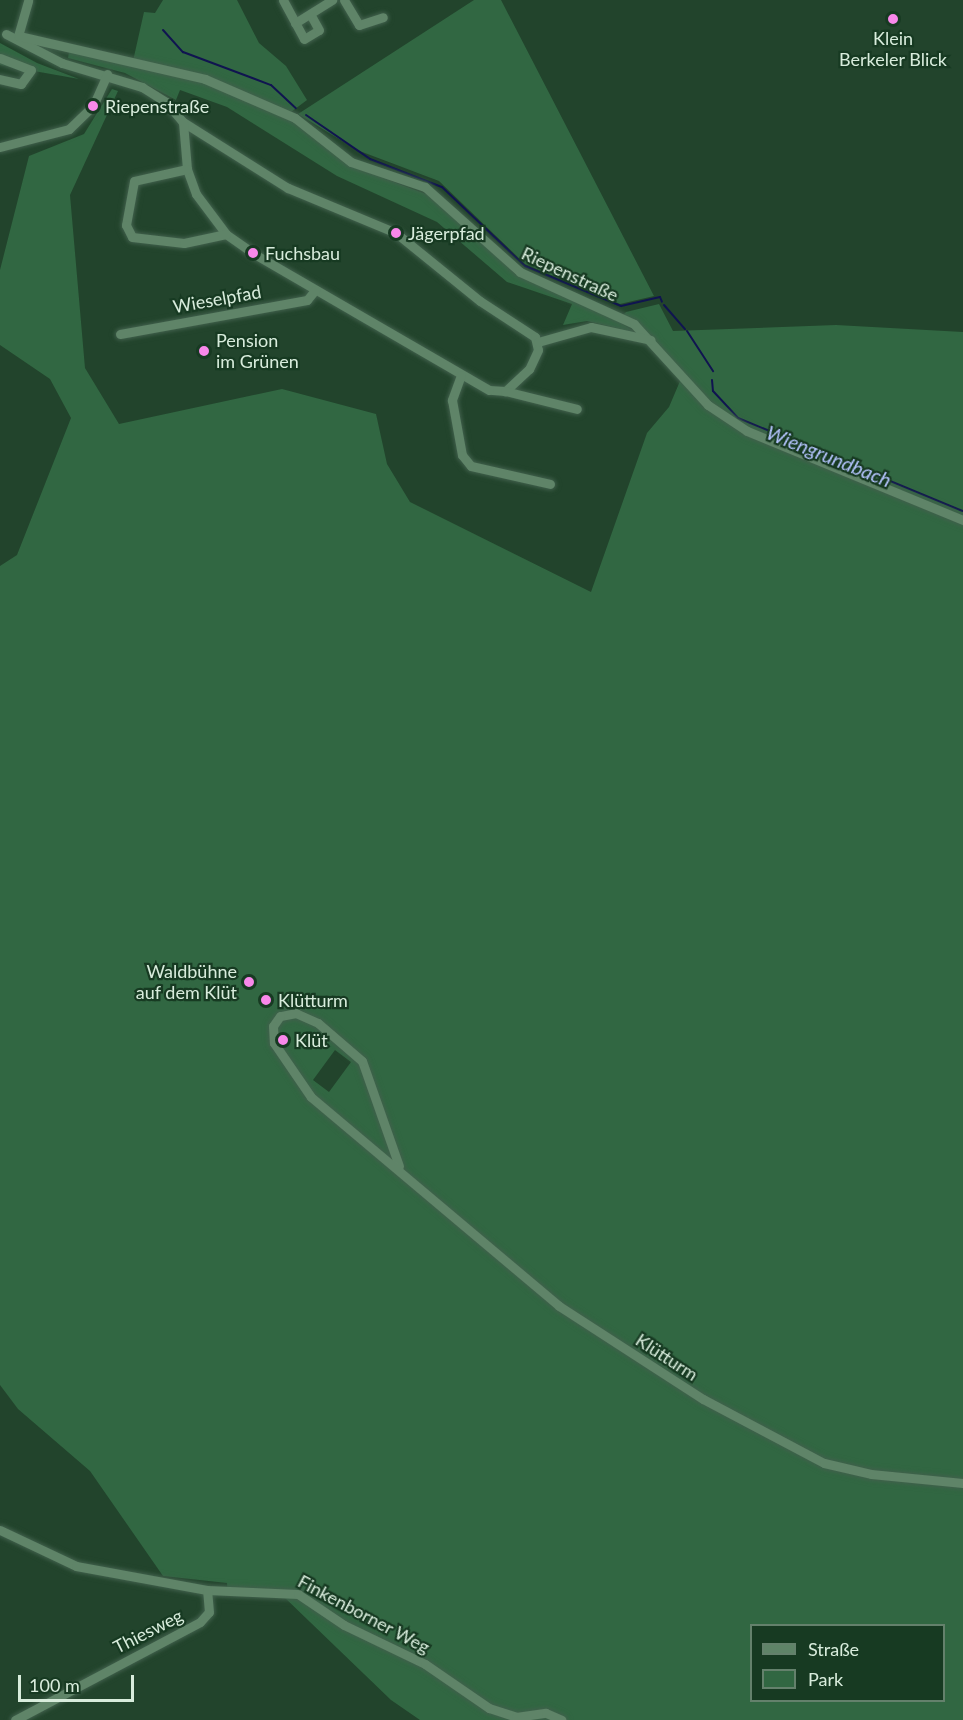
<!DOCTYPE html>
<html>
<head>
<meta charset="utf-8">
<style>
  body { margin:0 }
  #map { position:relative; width:963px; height:1720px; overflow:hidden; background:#22442c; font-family:Lato,sans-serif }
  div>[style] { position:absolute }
  .green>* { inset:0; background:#316742 }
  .stream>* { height:2px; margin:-1px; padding:0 1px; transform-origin:1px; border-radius:1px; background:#101450 }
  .roads { filter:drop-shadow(0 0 2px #41604c) drop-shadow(0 0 2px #41604c) }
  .street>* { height:9px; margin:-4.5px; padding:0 4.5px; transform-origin:4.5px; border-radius:4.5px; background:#5f8468 }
  .dots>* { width:16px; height:16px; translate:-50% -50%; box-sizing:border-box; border:3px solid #173a22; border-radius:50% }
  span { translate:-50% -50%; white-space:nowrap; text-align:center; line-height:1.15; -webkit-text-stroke:4.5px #173a22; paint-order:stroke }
  .poi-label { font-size:18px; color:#d8ecdc }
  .left { translate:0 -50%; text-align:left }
  .right { translate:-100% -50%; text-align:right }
  .street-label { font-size:18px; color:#d8ecdc }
  .water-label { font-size:20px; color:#b4c4fd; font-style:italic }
  .legend { position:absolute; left:750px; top:1624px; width:195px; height:78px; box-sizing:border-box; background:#173a22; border:2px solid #64816c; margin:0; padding:8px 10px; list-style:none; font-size:18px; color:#d8ecdc }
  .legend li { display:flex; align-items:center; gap:12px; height:30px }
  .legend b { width:30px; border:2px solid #64816c }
  .scale { position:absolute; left:18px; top:1675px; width:116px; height:27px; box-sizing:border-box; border:3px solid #d8ecdc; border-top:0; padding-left:8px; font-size:18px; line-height:21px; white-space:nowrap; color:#d8ecdc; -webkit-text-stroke:4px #173a22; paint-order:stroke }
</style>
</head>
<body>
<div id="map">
  <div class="green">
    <div style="clip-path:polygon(163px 0,237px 0,259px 43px,286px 66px,307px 100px,291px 112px,133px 61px,144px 12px,155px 13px)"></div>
    <div style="clip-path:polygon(474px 0,501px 0,654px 296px,620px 304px,525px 264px,439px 181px,357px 150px,298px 114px)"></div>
    <div style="clip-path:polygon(0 43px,37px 63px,79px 79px,0 65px)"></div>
    <div style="clip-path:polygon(69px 52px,198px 80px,291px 120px,351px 166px,434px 197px,516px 275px,593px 306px,637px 333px,587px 321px,563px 325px,572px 304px,507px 282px,437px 222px,337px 176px,227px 107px,180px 90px,176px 100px,125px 73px,68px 58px)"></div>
    <div style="clip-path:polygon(evenodd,112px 89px,118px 91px,70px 195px,85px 368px,119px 424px,282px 389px,376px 414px,387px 464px,410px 502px,591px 592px,647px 433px,669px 407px,683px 374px,622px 316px,626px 312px,659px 304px,673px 331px,836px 325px,963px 332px,963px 1720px,420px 1720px,391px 1700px,283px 1596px,228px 1595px,227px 1583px,163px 1576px,90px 1471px,18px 1409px,0 1385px,0 566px,17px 555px,71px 418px,50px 379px,0 345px,0 270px,29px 156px,84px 134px,112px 89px,335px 1050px,351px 1062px,329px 1092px,313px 1080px,335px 1050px,112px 89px,752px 1626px,944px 1626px,944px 1700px,752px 1700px,752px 1626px)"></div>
  </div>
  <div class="stream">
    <div style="left:163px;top:30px;width:30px;rotate:48deg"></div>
    <div style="left:183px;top:52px;width:94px;rotate:20.6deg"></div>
    <div style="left:271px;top:85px;width:34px;rotate:43deg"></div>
    <div style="left:306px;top:115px;width:78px;rotate:34.5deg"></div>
    <div style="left:370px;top:159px;width:77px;rotate:21.3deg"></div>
    <div style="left:442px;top:187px;width:115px;rotate:43.6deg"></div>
    <div style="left:525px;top:266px;width:104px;rotate:22.6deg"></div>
    <div style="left:621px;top:306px;width:40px;rotate:-13deg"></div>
    <div style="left:660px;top:297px;width:5px;rotate:68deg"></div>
    <div style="left:664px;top:305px;width:32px;rotate:49deg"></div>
    <div style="left:687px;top:331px;width:48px;rotate:57deg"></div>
    <div style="left:712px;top:380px;width:11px;rotate:85deg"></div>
    <div style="left:713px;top:391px;width:37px;rotate:47deg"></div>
    <div style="left:738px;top:418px;width:243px;rotate:22.5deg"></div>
  </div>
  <div class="roads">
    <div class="street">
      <div style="left:283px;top:0;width:44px;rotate:61.7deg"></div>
      <div style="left:304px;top:39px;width:17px;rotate:-31deg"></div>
      <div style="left:319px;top:30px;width:18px;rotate:-119deg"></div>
      <div style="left:344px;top:0;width:29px;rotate:59deg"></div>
      <div style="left:359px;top:25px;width:25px;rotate:-18deg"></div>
      <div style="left:295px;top:23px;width:44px;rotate:-31.9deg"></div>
      <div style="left:6px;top:34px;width:63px;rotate:27.4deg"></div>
      <div style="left:62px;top:63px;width:84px;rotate:16.7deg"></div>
      <div style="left:142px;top:87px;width:28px;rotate:32deg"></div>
      <div style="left:166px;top:102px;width:26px;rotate:50deg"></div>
      <div style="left:183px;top:122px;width:124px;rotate:32.2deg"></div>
      <div style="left:288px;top:188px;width:117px;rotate:22.6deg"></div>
      <div style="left:396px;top:233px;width:108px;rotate:39deg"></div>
      <div style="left:480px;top:301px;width:66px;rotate:33.2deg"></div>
      <div style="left:535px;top:337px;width:13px;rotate:77deg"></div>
      <div style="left:538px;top:350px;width:21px;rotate:115deg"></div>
      <div style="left:529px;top:369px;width:33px;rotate:137deg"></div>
      <div style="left:505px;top:391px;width:16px;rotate:-176deg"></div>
      <div style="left:489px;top:390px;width:273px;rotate:-149.9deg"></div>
      <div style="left:253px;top:253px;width:33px;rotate:-145deg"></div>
      <div style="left:226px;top:234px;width:50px;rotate:-126.9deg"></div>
      <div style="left:196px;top:194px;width:27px;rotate:-110deg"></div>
      <div style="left:187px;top:169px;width:47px;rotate:-94.9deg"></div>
      <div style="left:18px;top:36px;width:37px;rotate:-74deg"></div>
      <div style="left:19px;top:36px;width:191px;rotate:13deg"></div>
      <div style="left:205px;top:79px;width:98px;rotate:23.4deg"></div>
      <div style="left:295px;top:118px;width:71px;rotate:38.2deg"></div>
      <div style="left:351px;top:162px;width:78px;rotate:18.7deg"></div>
      <div style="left:425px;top:187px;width:127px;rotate:41.8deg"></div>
      <div style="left:520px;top:272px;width:125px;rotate:24.5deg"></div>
      <div style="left:634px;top:324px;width:110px;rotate:47.6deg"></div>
      <div style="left:708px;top:405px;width:47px;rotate:33.7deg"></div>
      <div style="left:747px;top:431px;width:234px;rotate:22.4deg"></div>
      <div style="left:0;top:58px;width:33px;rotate:21deg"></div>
      <div style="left:31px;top:70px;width:17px;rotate:126deg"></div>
      <div style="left:21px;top:84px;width:22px;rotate:-167deg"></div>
      <div style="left:0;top:147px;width:71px;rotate:-14.6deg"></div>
      <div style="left:69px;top:129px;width:33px;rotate:-44deg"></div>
      <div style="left:93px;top:106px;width:35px;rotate:-66deg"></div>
      <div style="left:187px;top:169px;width:54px;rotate:167.2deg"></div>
      <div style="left:134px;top:181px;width:45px;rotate:100.3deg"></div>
      <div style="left:126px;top:225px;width:13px;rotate:63deg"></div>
      <div style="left:132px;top:237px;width:52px;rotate:6.6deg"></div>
      <div style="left:184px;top:243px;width:43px;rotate:-12.1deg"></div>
      <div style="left:120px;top:334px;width:190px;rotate:-10.3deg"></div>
      <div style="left:307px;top:300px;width:13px;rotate:-51deg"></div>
      <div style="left:538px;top:342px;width:55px;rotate:-15.8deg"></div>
      <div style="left:591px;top:327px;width:61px;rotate:12.2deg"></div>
      <div style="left:461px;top:375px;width:27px;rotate:110deg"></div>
      <div style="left:452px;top:400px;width:56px;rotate:79.7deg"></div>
      <div style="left:462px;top:455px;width:14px;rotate:51deg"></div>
      <div style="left:471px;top:466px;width:81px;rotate:12.8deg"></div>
      <div style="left:505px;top:391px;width:74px;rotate:14deg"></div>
      <div style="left:399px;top:1166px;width:111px;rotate:-109.4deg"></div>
      <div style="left:362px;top:1061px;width:58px;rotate:-139.2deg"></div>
      <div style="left:318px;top:1023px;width:24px;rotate:-156deg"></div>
      <div style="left:296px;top:1013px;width:16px;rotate:169deg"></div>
      <div style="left:280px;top:1016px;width:12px;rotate:125deg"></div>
      <div style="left:273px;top:1026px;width:17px;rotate:87deg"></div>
      <div style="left:274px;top:1043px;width:65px;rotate:55.6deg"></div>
      <div style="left:311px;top:1097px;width:324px;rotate:40.1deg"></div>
      <div style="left:559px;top:1306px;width:171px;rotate:32.9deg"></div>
      <div style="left:703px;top:1399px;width:137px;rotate:27.9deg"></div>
      <div style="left:824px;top:1463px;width:48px;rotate:13.2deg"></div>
      <div style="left:871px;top:1474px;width:92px;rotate:5.6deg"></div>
      <div style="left:0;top:1530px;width:84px;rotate:25.3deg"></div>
      <div style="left:76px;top:1566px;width:133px;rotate:10.4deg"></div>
      <div style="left:207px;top:1590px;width:91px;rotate:2.5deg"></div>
      <div style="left:298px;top:1594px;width:55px;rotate:34deg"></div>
      <div style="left:344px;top:1625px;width:90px;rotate:25.7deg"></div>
      <div style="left:425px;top:1664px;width:78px;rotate:34.5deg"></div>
      <div style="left:489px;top:1708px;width:28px;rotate:18deg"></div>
      <div style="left:516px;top:1717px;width:30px;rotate:-8deg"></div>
      <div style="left:546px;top:1713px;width:17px;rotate:24deg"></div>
      <div style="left:15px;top:1720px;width:209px;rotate:-27.9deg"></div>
      <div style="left:200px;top:1622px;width:13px;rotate:-48deg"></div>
      <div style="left:209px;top:1612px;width:22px;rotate:-95deg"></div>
    </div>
  </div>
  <div class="dots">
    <div style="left:893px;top:19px;background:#f888ea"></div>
    <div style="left:93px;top:106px;background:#f888ea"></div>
    <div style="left:396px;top:233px;background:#f888ea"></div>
    <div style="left:253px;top:253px;background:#f888ea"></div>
    <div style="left:204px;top:351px;background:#f888ea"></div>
    <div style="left:249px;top:982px;background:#f888ea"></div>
    <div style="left:266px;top:1000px;background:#f888ea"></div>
    <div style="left:283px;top:1040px;background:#f888ea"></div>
  </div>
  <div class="poi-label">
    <span style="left:893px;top:49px">Klein<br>Berkeler Blick</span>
    <span class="left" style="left:105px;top:106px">Riepenstraße</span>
    <span class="left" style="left:408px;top:233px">Jägerpfad</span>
    <span class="left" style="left:265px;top:253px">Fuchsbau</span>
    <span class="left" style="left:216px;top:351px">Pension<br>im Grünen</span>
    <span class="right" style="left:237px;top:982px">Waldbühne<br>auf dem Klüt</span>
    <span class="left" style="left:278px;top:1000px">Klütturm</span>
    <span class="left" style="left:295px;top:1040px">Klüt</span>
  </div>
  <div class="street-label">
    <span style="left:570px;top:274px;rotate:25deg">Riepenstraße</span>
    <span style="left:217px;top:299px;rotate:-10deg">Wieselpfad</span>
    <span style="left:667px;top:1357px;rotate:33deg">Klütturm</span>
    <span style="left:364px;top:1614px;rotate:28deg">Finkenborner Weg</span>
    <span style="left:148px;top:1631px;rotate:-27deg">Thiesweg</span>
  </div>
  <div class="water-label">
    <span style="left:829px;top:456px;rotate:22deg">Wiengrundbach</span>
  </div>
  <ul class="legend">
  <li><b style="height:8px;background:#5f8468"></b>Straße</li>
  <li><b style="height:16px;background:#316742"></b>Park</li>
  </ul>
  <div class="scale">100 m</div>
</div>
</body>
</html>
